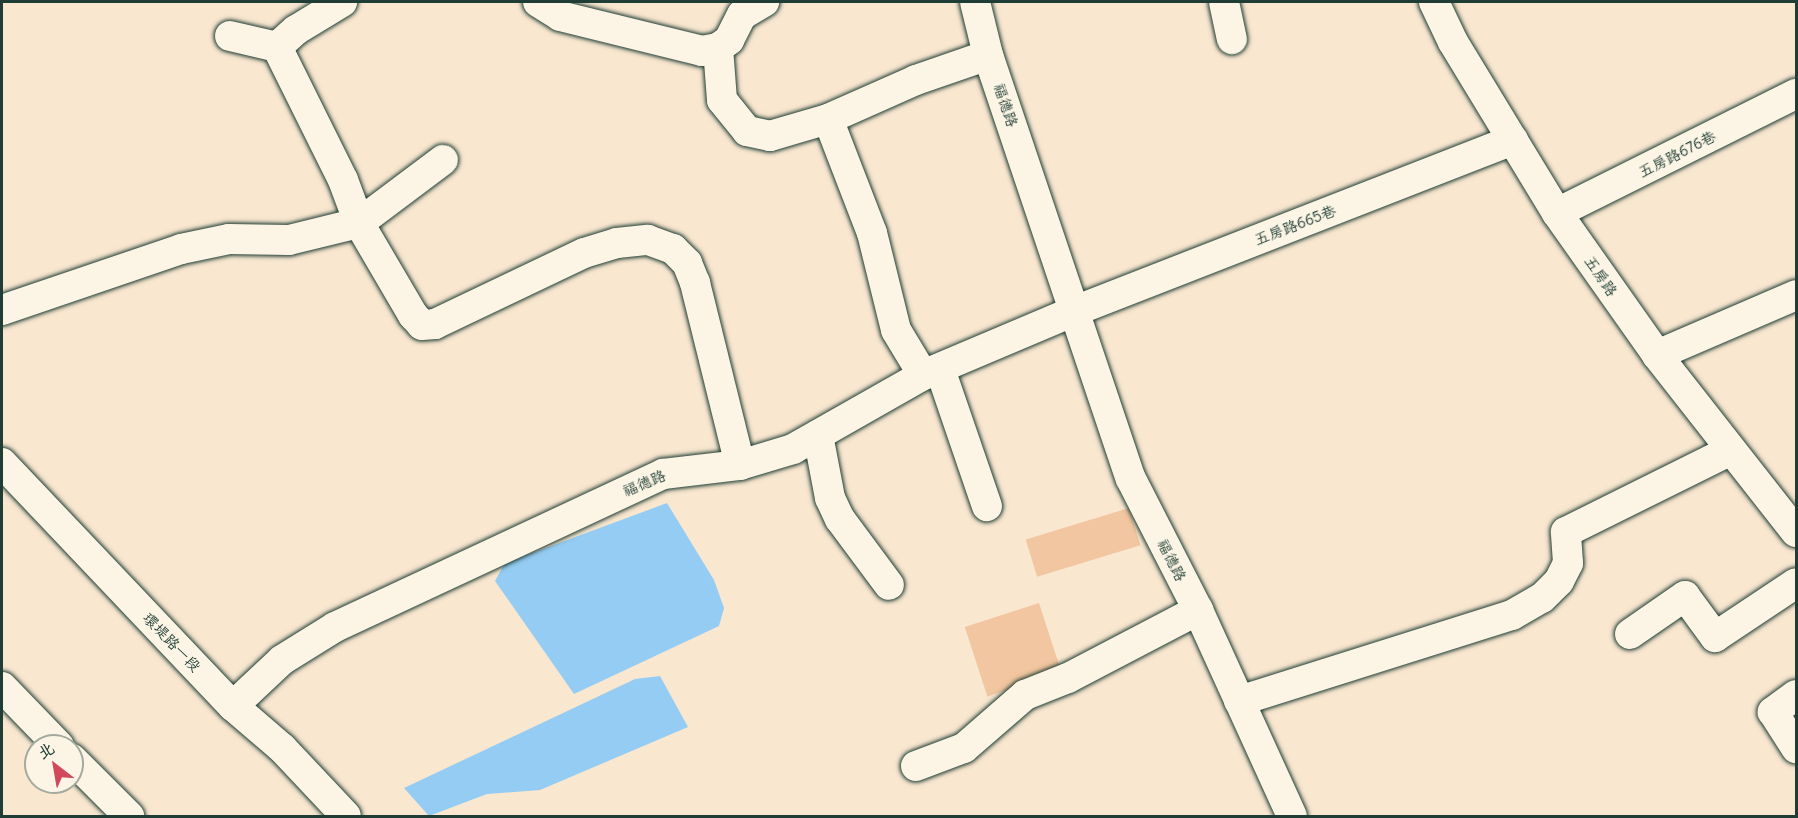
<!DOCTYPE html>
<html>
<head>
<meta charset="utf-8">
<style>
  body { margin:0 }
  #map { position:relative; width:1798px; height:818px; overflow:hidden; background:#f9e7d0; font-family:Delius,"LXGW WenKai TC",sans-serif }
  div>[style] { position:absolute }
  .water>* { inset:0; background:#95ccf3 }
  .building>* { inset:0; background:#f1c6a0; transform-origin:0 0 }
  .roads { filter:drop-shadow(0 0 2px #1f3d34) drop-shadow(0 0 2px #1f3d34) }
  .minor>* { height:30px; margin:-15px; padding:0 15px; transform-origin:15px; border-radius:15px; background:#fcf5e5 }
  span { translate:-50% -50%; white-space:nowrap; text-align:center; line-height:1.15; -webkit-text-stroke:5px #fcf5e5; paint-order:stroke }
  .street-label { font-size:15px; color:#1f3d34 }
  .frame { position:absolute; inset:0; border:3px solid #1f3d34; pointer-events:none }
  .north { position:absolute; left:24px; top:734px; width:60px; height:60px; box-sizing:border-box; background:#fcf5e5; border:2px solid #a4ab9e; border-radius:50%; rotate:329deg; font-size:16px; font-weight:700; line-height:24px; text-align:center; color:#1f3d34 }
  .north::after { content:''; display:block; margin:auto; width:21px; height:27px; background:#d1495b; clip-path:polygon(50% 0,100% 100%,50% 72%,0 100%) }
</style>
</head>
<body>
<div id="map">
  <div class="water">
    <div style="clip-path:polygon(667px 503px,714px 580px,724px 608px,719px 626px,574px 694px,495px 581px,505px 563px)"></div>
    <div style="clip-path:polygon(660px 676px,688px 727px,540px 790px,487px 794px,429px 816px,404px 788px,635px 679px)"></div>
  </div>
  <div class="building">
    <div style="left:1129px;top:508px;width:39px;height:108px;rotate:73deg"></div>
    <div style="left:1039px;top:603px;width:73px;height:78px;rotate:72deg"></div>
  </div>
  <div class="roads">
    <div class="minor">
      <div style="left:538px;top:2px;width:26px;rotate:32deg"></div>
      <div style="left:560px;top:16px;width:146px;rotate:13.8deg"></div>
      <div style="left:702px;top:51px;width:16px;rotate:-11deg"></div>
      <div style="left:718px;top:48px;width:14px;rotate:-36deg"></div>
      <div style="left:729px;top:40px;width:28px;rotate:-63deg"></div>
      <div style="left:742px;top:15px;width:26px;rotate:-31deg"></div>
      <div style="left:975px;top:2px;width:55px;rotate:76.2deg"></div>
      <div style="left:988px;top:55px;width:447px;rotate:71.4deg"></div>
      <div style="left:1131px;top:479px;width:147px;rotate:62.9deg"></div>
      <div style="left:1198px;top:610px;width:226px;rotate:65.5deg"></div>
      <div style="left:1224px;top:2px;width:38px;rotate:78deg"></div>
      <div style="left:1434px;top:2px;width:44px;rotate:64.6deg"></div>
      <div style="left:1453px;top:42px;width:200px;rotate:58.7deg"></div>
      <div style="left:1557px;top:213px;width:174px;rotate:54.8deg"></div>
      <div style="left:1657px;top:355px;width:225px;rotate:51.9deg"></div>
      <div style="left:230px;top:36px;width:48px;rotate:13.2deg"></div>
      <div style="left:277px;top:47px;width:148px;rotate:63.6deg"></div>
      <div style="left:343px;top:180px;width:46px;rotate:69.6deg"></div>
      <div style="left:359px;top:223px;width:107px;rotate:59.6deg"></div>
      <div style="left:413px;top:315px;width:13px;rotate:48deg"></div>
      <div style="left:422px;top:325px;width:13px;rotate:-4deg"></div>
      <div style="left:435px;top:324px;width:165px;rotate:-25.5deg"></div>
      <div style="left:584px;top:253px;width:34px;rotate:-17deg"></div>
      <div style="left:617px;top:243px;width:31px;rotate:-6deg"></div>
      <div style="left:648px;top:240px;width:27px;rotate:20deg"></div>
      <div style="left:673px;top:249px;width:20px;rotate:45deg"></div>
      <div style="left:687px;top:263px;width:22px;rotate:68deg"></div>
      <div style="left:695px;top:283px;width:187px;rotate:76.1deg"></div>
      <div style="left:277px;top:47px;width:25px;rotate:-42deg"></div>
      <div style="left:296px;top:30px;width:54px;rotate:-31.3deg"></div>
      <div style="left:718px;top:48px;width:52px;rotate:85.6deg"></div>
      <div style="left:722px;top:100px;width:40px;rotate:51deg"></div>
      <div style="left:747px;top:131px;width:24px;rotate:12deg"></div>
      <div style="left:770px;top:136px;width:60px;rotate:-16.3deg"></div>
      <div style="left:1557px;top:213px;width:267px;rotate:-26.5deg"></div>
      <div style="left:2px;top:310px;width:189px;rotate:-18.8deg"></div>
      <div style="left:181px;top:249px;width:49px;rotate:-11.8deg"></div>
      <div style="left:229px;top:239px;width:60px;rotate:1deg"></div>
      <div style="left:289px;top:240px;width:72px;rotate:-13.7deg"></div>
      <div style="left:359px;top:223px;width:105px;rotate:-36.9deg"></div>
      <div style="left:1657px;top:355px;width:151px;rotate:-23.3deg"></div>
      <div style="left:940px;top:369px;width:145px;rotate:71.1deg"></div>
      <div style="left:923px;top:375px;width:52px;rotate:-121deg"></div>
      <div style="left:896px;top:330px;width:100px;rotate:-103.9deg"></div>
      <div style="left:872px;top:233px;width:122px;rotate:-111.1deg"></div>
      <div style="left:828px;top:119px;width:96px;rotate:-23.9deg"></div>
      <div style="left:916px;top:80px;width:76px;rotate:-19.1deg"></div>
      <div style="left:818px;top:435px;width:64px;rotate:79.2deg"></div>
      <div style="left:830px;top:498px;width:23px;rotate:65deg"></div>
      <div style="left:840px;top:519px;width:82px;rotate:53.4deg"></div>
      <div style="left:2px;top:463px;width:335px;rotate:46.5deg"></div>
      <div style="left:233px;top:706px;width:65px;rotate:40.6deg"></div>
      <div style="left:282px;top:748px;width:93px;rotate:46.7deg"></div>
      <div style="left:1630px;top:634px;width:67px;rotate:-34.6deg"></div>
      <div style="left:1685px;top:596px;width:51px;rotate:53.8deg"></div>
      <div style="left:1715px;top:637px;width:97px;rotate:-33.7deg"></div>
      <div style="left:2px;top:687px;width:82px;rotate:46deg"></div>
      <div style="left:1796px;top:695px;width:29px;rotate:144deg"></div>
      <div style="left:1773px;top:712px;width:43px;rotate:57.4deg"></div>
      <div style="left:1239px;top:701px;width:286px;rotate:-17.5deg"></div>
      <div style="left:1512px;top:615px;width:34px;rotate:-30deg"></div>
      <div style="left:1542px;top:598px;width:24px;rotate:-45deg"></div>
      <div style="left:1559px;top:581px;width:20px;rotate:-63deg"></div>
      <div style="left:1568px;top:563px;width:31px;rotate:-94deg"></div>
      <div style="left:1566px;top:532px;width:184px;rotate:-26.4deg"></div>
      <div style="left:233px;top:706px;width:67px;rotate:-43.2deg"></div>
      <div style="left:282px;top:660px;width:62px;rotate:-31.9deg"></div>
      <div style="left:335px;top:627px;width:362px;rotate:-25deg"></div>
      <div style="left:663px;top:474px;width:78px;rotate:-6.7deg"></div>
      <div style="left:740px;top:465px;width:55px;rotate:-16.8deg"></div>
      <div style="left:793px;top:449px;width:150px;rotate:-29.6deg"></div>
      <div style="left:923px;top:375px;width:167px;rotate:-22.9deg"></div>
      <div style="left:1077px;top:310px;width:468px;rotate:-21.3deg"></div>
      <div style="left:72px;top:759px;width:81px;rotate:45deg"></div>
      <div style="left:916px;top:766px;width:51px;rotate:-20.6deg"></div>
      <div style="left:964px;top:748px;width:81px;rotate:-41deg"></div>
      <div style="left:1025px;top:695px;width:46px;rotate:-21.6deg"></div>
      <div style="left:1068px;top:678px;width:147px;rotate:-27.6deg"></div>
    </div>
  </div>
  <div class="street-label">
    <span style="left:1006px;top:105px;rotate:71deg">福德路</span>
    <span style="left:1677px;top:154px;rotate:-27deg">五房路676巷</span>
    <span style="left:1295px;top:225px;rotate:-21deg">五房路665巷</span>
    <span style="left:1601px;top:276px;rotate:55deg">五房路</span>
    <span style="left:644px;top:483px;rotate:-23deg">福德路</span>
    <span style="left:1172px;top:560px;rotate:63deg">福德路</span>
    <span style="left:172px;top:642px;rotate:46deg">環堤路一段</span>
  </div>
  <div class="frame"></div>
  <div class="north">北</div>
</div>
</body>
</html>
